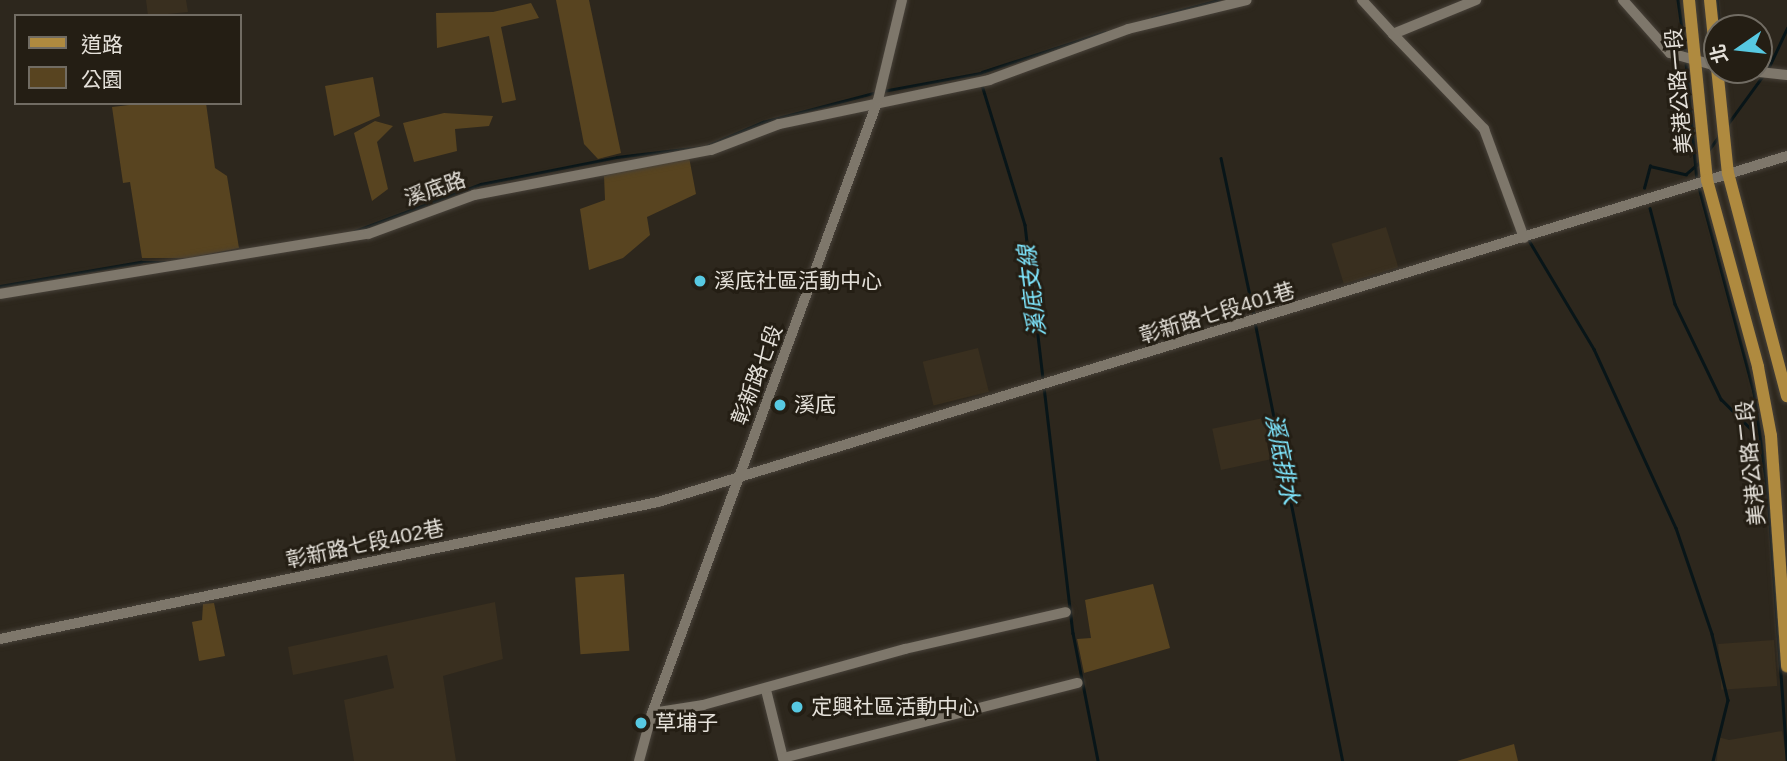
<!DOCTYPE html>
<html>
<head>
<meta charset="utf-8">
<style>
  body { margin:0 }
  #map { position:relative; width:1787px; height:761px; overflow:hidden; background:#2d271d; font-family:Arial,"Noto Sans TC",sans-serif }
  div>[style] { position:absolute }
  .built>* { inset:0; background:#392f1f; transform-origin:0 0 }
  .green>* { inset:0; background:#584420; transform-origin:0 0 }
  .stream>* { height:2.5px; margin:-1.25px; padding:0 1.25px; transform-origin:1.25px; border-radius:1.25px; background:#081518 }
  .roads { filter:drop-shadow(0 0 2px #48423a) drop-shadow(0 0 2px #48423a) }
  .minor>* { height:10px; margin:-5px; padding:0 5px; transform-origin:5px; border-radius:5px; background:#7e776b }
  .major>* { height:12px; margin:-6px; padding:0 6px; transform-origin:6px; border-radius:6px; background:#af8a3f }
  .dots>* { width:19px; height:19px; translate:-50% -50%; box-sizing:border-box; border:4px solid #241e14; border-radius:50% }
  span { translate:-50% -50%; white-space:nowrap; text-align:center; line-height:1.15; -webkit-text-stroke:6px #241e14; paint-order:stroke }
  .street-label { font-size:21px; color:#e5e1da }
  .poi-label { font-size:21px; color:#e5e1da }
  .left { translate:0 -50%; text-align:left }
  .water-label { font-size:23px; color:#7fe7ff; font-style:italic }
  .legend { position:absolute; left:14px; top:14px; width:228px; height:91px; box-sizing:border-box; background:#241e14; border:2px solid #716c63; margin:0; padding:9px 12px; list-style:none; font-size:21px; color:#e5e1da }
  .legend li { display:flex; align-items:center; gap:14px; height:35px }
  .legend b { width:35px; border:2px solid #716c63 }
  .north { position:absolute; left:1703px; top:14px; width:70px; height:70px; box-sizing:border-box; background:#241e14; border:2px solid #716c63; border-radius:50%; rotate:256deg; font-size:19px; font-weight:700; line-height:28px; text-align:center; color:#e5e1da }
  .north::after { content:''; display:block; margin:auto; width:24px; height:32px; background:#57c9e2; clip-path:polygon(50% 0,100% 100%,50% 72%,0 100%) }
</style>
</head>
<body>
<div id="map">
  <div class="built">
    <div style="clip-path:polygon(146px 0,186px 0,188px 12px,148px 16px)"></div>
    <div style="left:1386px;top:227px;width:42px;height:57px;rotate:73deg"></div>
    <div style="left:978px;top:348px;width:45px;height:57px;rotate:76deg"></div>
    <div style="left:1268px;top:417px;width:42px;height:57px;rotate:78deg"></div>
    <div style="clip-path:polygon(495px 602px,503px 659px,443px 676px,456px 761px,354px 761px,344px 700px,394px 688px,387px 655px,293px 675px,288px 647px)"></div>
    <div style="left:1774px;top:640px;width:46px;height:56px;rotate:86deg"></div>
    <div style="clip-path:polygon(1782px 731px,1787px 761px,1717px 761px,1718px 737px,1729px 740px)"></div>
  </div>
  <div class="green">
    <div style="clip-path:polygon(556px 0,589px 0,621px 153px,598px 159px,584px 144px)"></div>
    <div style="clip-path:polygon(531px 3px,539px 18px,501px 27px,516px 100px,502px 103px,489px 36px,437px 48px,436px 13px,493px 12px)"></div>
    <div style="clip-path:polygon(373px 77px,380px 116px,334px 136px,325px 86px)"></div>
    <div style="clip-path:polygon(146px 103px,206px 103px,215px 168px,227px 176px,239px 248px,188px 258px,142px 258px,130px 182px,123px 183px,112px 107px)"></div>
    <div style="clip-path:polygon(444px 113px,493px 116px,489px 126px,455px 129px,457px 151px,414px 162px,403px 123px)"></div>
    <div style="clip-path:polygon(375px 121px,393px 126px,377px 142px,388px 189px,372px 201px,354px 133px)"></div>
    <div style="clip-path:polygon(674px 157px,689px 157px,696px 194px,647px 217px,650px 235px,623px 258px,589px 270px,580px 209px,605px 200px,604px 176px)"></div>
    <div style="left:624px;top:574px;width:77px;height:49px;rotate:86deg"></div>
    <div style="clip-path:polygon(1153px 584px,1170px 648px,1084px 673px,1077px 639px,1091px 638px,1085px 600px)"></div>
    <div style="clip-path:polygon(214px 603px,225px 656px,199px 661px,192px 622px,202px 620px,203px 604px)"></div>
    <div style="clip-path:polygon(1514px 744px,1518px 761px,1457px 761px)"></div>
  </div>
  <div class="stream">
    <div style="left:1678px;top:0;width:57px;rotate:81.9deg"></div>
    <div style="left:1717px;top:0;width:28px;rotate:84deg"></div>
    <div style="left:1152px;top:18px;width:69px;rotate:-15deg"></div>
    <div style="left:1686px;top:62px;width:120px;rotate:84.7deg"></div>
    <div style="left:1768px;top:69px;width:45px;rotate:-65.1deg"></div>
    <div style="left:982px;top:72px;width:129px;rotate:-18deg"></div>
    <div style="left:982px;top:85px;width:146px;rotate:72.9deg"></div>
    <div style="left:1025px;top:225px;width:411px;rotate:83.3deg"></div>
    <div style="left:1073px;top:633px;width:130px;rotate:78.9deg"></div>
    <div style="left:883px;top:91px;width:99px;rotate:-10.5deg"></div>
    <div style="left:1727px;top:125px;width:63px;rotate:-54deg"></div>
    <div style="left:707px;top:146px;width:61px;rotate:-23.2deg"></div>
    <div style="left:763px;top:122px;width:118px;rotate:-14.7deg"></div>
    <div style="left:1708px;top:151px;width:19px;rotate:-54deg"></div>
    <div style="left:1221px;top:158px;width:160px;rotate:78.1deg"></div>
    <div style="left:1699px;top:187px;width:212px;rotate:75deg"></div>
    <div style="left:1754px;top:392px;width:102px;rotate:82.1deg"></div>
    <div style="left:1768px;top:493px;width:269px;rotate:85.9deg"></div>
    <div style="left:1644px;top:188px;width:23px;rotate:-75deg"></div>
    <div style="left:1650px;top:166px;width:37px;rotate:13deg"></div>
    <div style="left:1686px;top:174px;width:18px;rotate:-41deg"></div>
    <div style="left:1650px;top:208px;width:99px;rotate:75.4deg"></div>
    <div style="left:1675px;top:304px;width:106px;rotate:64.2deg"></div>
    <div style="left:1721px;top:399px;width:49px;rotate:45deg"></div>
    <div style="left:355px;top:231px;width:134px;rotate:-20.5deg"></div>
    <div style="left:481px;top:184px;width:139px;rotate:-11.2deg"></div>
    <div style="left:617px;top:157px;width:85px;rotate:-6.8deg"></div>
    <div style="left:1527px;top:237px;width:131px;rotate:59.1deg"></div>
    <div style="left:1594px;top:349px;width:197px;rotate:65.4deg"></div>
    <div style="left:1676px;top:528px;width:112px;rotate:71.2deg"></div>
    <div style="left:1712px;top:634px;width:68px;rotate:76.4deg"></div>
    <div style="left:1728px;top:700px;width:63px;rotate:103.8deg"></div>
    <div style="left:0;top:286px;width:143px;rotate:-9.7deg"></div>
    <div style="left:141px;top:262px;width:25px"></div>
    <div style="left:1255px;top:322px;width:448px;rotate:78.7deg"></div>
  </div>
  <div class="roads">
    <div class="minor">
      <div style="left:1362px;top:0;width:46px;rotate:47.6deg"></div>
      <div style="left:1393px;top:34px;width:90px;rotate:-22.3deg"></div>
      <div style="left:1623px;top:0;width:71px;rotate:48.4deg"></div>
      <div style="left:1670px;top:53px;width:49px;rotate:15.5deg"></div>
      <div style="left:1393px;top:34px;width:132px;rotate:46.2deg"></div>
      <div style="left:1484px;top:129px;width:116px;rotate:69.8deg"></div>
      <div style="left:1741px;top:70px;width:46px;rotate:6.2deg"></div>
      <div style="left:0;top:294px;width:373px;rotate:-9.3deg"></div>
      <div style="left:368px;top:234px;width:113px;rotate:-20.2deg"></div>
      <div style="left:474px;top:195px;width:241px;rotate:-10.8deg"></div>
      <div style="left:711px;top:150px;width:73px;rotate:-20.9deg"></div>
      <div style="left:779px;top:124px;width:215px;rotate:-11.8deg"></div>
      <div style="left:989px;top:80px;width:148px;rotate:-20.1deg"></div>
      <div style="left:1128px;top:29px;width:122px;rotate:-13.7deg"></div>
      <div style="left:0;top:639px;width:672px;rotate:-11.76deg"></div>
      <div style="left:658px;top:502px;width:1181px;rotate:-17.04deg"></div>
      <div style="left:766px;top:690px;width:70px;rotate:76deg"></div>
      <div style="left:783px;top:758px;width:304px;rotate:-14.3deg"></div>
      <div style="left:652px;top:713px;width:52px;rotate:-8.9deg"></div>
      <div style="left:703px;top:705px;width:210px;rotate:-15.5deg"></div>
      <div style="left:905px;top:649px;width:165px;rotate:-12.9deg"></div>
      <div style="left:639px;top:761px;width:50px;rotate:-74.8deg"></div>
      <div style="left:652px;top:713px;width:653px;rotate:-69.76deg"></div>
      <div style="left:878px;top:100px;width:103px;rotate:-76.5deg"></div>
    </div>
    <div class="major">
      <div style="left:1689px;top:0;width:181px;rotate:84.3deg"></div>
      <div style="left:1707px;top:180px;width:194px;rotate:74.7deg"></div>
      <div style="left:1758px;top:367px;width:70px;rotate:79.3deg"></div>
      <div style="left:1771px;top:436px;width:231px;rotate:86deg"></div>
      <div style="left:1710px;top:0;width:174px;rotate:84.1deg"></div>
      <div style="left:1728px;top:173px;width:231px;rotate:75.2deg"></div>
    </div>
  </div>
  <div class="dots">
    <div style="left:700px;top:281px;background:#57c9e2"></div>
    <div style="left:780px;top:405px;background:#57c9e2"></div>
    <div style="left:797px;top:707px;background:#57c9e2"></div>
    <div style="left:641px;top:723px;background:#57c9e2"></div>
  </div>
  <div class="street-label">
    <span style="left:1679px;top:91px;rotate:-95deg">美港公路一段</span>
    <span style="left:435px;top:189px;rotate:-19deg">溪底路</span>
    <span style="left:1217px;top:313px;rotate:-17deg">彰新路七段401巷</span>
    <span style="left:757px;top:375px;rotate:-69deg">彰新路七段</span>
    <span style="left:1751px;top:463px;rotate:-96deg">美港公路二段</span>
    <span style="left:365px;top:544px;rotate:-12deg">彰新路七段402巷</span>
  </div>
  <div class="poi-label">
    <span class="left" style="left:714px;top:281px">溪底社區活動中心</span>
    <span class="left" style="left:794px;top:405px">溪底</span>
    <span class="left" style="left:811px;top:707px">定興社區活動中心</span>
    <span class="left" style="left:655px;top:723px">草埔子</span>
  </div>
  <div class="water-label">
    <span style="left:1032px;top:291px;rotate:-97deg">溪底支線</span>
    <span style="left:1282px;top:459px;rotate:79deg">溪底排水</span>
  </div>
  <ul class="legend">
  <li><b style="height:9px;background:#af8a3f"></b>道路</li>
  <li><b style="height:19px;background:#584420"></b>公園</li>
  </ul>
  <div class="north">北</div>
</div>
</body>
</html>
